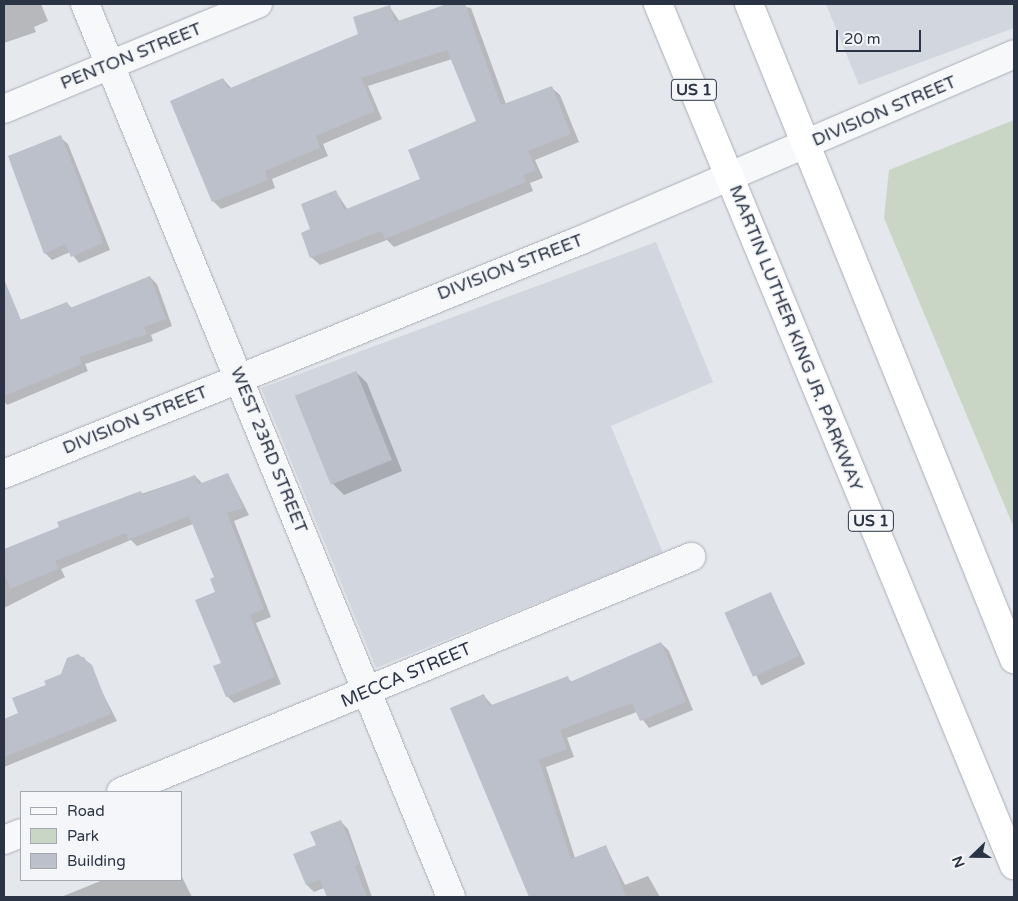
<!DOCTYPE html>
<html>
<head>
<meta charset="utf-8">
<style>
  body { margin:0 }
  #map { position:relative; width:1018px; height:901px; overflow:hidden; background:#e4e7ec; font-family:"Varela Round",sans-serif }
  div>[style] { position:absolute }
  .built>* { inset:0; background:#d2d6de }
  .green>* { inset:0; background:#c9d6c5 }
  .shadow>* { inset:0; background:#0003; transform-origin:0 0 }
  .building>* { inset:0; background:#bbc0ca; transform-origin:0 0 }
  .roads { filter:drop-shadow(0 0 1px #a9aeb7) drop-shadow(0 0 1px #a9aeb7) }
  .minor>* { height:28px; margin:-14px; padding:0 14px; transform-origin:14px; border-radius:14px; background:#f7f8fa }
  .highway>* { height:28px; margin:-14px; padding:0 14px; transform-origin:14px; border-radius:14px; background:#fff }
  span { translate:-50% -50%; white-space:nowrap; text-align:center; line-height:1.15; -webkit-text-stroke:4px #f4f6f9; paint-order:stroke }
  .shield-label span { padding:1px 4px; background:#f4f6f9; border:1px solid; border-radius:4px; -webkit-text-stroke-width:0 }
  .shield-label { font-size:16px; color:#2b3445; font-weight:700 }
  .street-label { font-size:18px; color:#2b3445 }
  .frame { position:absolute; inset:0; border:5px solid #2b3445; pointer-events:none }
  .legend { position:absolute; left:20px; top:791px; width:162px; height:90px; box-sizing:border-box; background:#f4f6f9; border:1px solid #a4a8b1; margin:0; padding:6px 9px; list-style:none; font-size:15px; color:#2b3445 }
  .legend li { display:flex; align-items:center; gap:10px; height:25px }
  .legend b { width:25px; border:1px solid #a4a8b1 }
  .north { position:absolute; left:948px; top:831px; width:50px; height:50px; -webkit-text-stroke:4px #f4f6f9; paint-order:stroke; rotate:248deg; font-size:14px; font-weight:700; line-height:20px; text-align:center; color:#2b3445 }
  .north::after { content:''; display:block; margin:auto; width:18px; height:22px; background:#2b3445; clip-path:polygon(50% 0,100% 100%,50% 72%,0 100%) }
  .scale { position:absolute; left:836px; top:30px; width:85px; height:22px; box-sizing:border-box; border:2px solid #2b3445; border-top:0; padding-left:6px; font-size:15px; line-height:18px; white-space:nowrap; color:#2b3445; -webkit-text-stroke:4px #f4f6f9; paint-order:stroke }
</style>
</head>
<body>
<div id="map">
  <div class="built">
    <div style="clip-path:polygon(826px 4px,1014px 4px,1014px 28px,859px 85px)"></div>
    <div style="clip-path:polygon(656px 242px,713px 382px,611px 426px,663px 553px,376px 668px,261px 388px)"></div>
  </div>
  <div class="green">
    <div style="clip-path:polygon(1014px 120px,1014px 528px,884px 218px,889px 170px)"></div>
  </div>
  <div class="shadow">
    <div style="clip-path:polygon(4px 4px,41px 4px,48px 21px,34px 27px,36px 32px,4px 43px)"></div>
    <div style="clip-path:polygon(450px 4px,471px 8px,506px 104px,551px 87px,560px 95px,579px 142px,535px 160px,543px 178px,530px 183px,533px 191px,394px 247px,387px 240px,320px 265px,311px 257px,312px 229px,336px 192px,348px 210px,421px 179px,478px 121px,452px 59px,368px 86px,382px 119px,323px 144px,328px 156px,272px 179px,275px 188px,221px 209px,213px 201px,223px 79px,232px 89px,360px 35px,389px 6px,400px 22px)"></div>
    <div style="clip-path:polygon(60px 137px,68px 144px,110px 250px,79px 263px,70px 252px,52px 260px,45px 253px)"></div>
    <div style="clip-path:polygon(150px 277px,157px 284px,172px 326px,151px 335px,153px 341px,85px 364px,88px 371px,7px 405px,4px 401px,4px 326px,67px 303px,73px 309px)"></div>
    <div style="clip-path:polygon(356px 372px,367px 383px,402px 471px,344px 495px,333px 484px)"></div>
    <div style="clip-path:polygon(228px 474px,249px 515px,234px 521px,271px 617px,256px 623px,281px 684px,234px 703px,227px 696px,215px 578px,193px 524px,137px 546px,131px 540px,61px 569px,65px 577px,4px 608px,4px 550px,61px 528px,78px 515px,195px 476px,203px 484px)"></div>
    <div style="left:771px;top:594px;width:78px;height:49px;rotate:64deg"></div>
    <div style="clip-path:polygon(661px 643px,669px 651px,693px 710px,649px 728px,637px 712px,567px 738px,574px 757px,546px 767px,575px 858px,606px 847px,625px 885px,648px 876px,660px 897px,530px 897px,452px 709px,484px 696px,493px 706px,567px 678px,572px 682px)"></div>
    <div style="clip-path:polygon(84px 657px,117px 721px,4px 767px,4px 720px,20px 714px,62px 675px,68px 659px)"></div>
    <div style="clip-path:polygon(340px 821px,348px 829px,372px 897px,328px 897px,324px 888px,314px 892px,307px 885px,295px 855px,318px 846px)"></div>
    <div style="clip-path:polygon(181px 875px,192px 897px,61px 897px,103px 880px,181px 880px)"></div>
  </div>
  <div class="building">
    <div style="clip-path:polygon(447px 4px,465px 4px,501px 105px,552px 86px,571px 134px,528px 151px,536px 170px,523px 175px,526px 182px,385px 239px,381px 231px,310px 258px,301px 233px,310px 229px,301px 204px,336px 190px,344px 210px,420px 179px,408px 150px,476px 121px,447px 50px,361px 78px,375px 111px,316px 136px,320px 148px,265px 171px,268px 180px,212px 202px,170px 101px,223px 78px,228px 89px,358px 34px,353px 17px,390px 5px,395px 22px)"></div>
    <div style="clip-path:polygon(61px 135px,103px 243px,71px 257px,65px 244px,44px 254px,8px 156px)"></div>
    <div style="clip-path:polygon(150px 276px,166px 319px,144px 327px,147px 334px,79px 357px,82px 364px,4px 396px,4px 279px,21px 320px,67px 302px,70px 308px)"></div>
    <div style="left:356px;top:371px;width:96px;height:66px;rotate:68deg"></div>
    <div style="clip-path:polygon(228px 473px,243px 508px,227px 513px,264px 609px,250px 615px,275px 677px,226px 697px,213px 666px,221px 663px,195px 600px,215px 592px,210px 579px,214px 577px,189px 516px,128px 540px,126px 533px,55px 561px,58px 569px,10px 589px,4px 572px,4px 549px,59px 527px,57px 522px,141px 491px,143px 495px,195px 475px,199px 484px)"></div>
    <div style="left:771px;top:592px;width:70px;height:51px;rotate:66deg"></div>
    <div style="clip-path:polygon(661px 642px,686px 702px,640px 721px,632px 703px,560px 730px,567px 749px,539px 760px,571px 859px,606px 845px,626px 897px,529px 897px,450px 708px,484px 694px,489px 706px,568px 676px,570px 682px)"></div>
    <div style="clip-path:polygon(78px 654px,92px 665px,111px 714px,4px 757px,4px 719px,18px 713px,12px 698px,46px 685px,44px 681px,61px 674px,67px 658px)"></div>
    <div style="clip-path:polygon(341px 820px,359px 864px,355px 866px,367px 897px,327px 897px,320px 880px,306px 885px,293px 854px,316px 845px,310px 832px)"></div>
  </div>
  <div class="roads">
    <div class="minor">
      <div style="left:85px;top:4px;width:965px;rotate:67.71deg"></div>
      <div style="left:4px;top:109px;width:275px;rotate:-22.5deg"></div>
      <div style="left:4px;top:474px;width:623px;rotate:-22.07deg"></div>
      <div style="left:581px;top:240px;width:471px;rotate:-23.2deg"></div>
      <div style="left:121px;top:792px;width:617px;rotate:-22.41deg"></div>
      <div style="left:4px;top:840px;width:18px;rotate:-22deg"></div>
    </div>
    <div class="highway">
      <div style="left:658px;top:4px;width:932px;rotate:67.54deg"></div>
      <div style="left:749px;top:4px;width:707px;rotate:67.97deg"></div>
    </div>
  </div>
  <div class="shield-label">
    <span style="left:694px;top:90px">US 1</span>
    <span style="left:871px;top:521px">US 1</span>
  </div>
  <div class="street-label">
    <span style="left:131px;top:56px;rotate:-22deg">PENTON STREET</span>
    <span style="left:884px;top:111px;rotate:-23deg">DIVISION STREET</span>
    <span style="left:510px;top:267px;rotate:-21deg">DIVISION STREET</span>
    <span style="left:796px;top:338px;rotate:68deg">MARTIN LUTHER KING JR. PARKWAY</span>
    <span style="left:135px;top:420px;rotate:-22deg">DIVISION STREET</span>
    <span style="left:269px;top:450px;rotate:68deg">WEST 23RD STREET</span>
    <span style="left:406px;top:675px;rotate:-23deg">MECCA STREET</span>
  </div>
  <div class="frame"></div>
  <ul class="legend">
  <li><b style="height:6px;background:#f7f8fa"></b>Road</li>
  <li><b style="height:14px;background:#c9d6c5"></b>Park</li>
  <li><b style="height:14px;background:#bbc0ca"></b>Building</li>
  </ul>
  <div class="north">N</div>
  <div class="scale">20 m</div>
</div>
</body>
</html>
